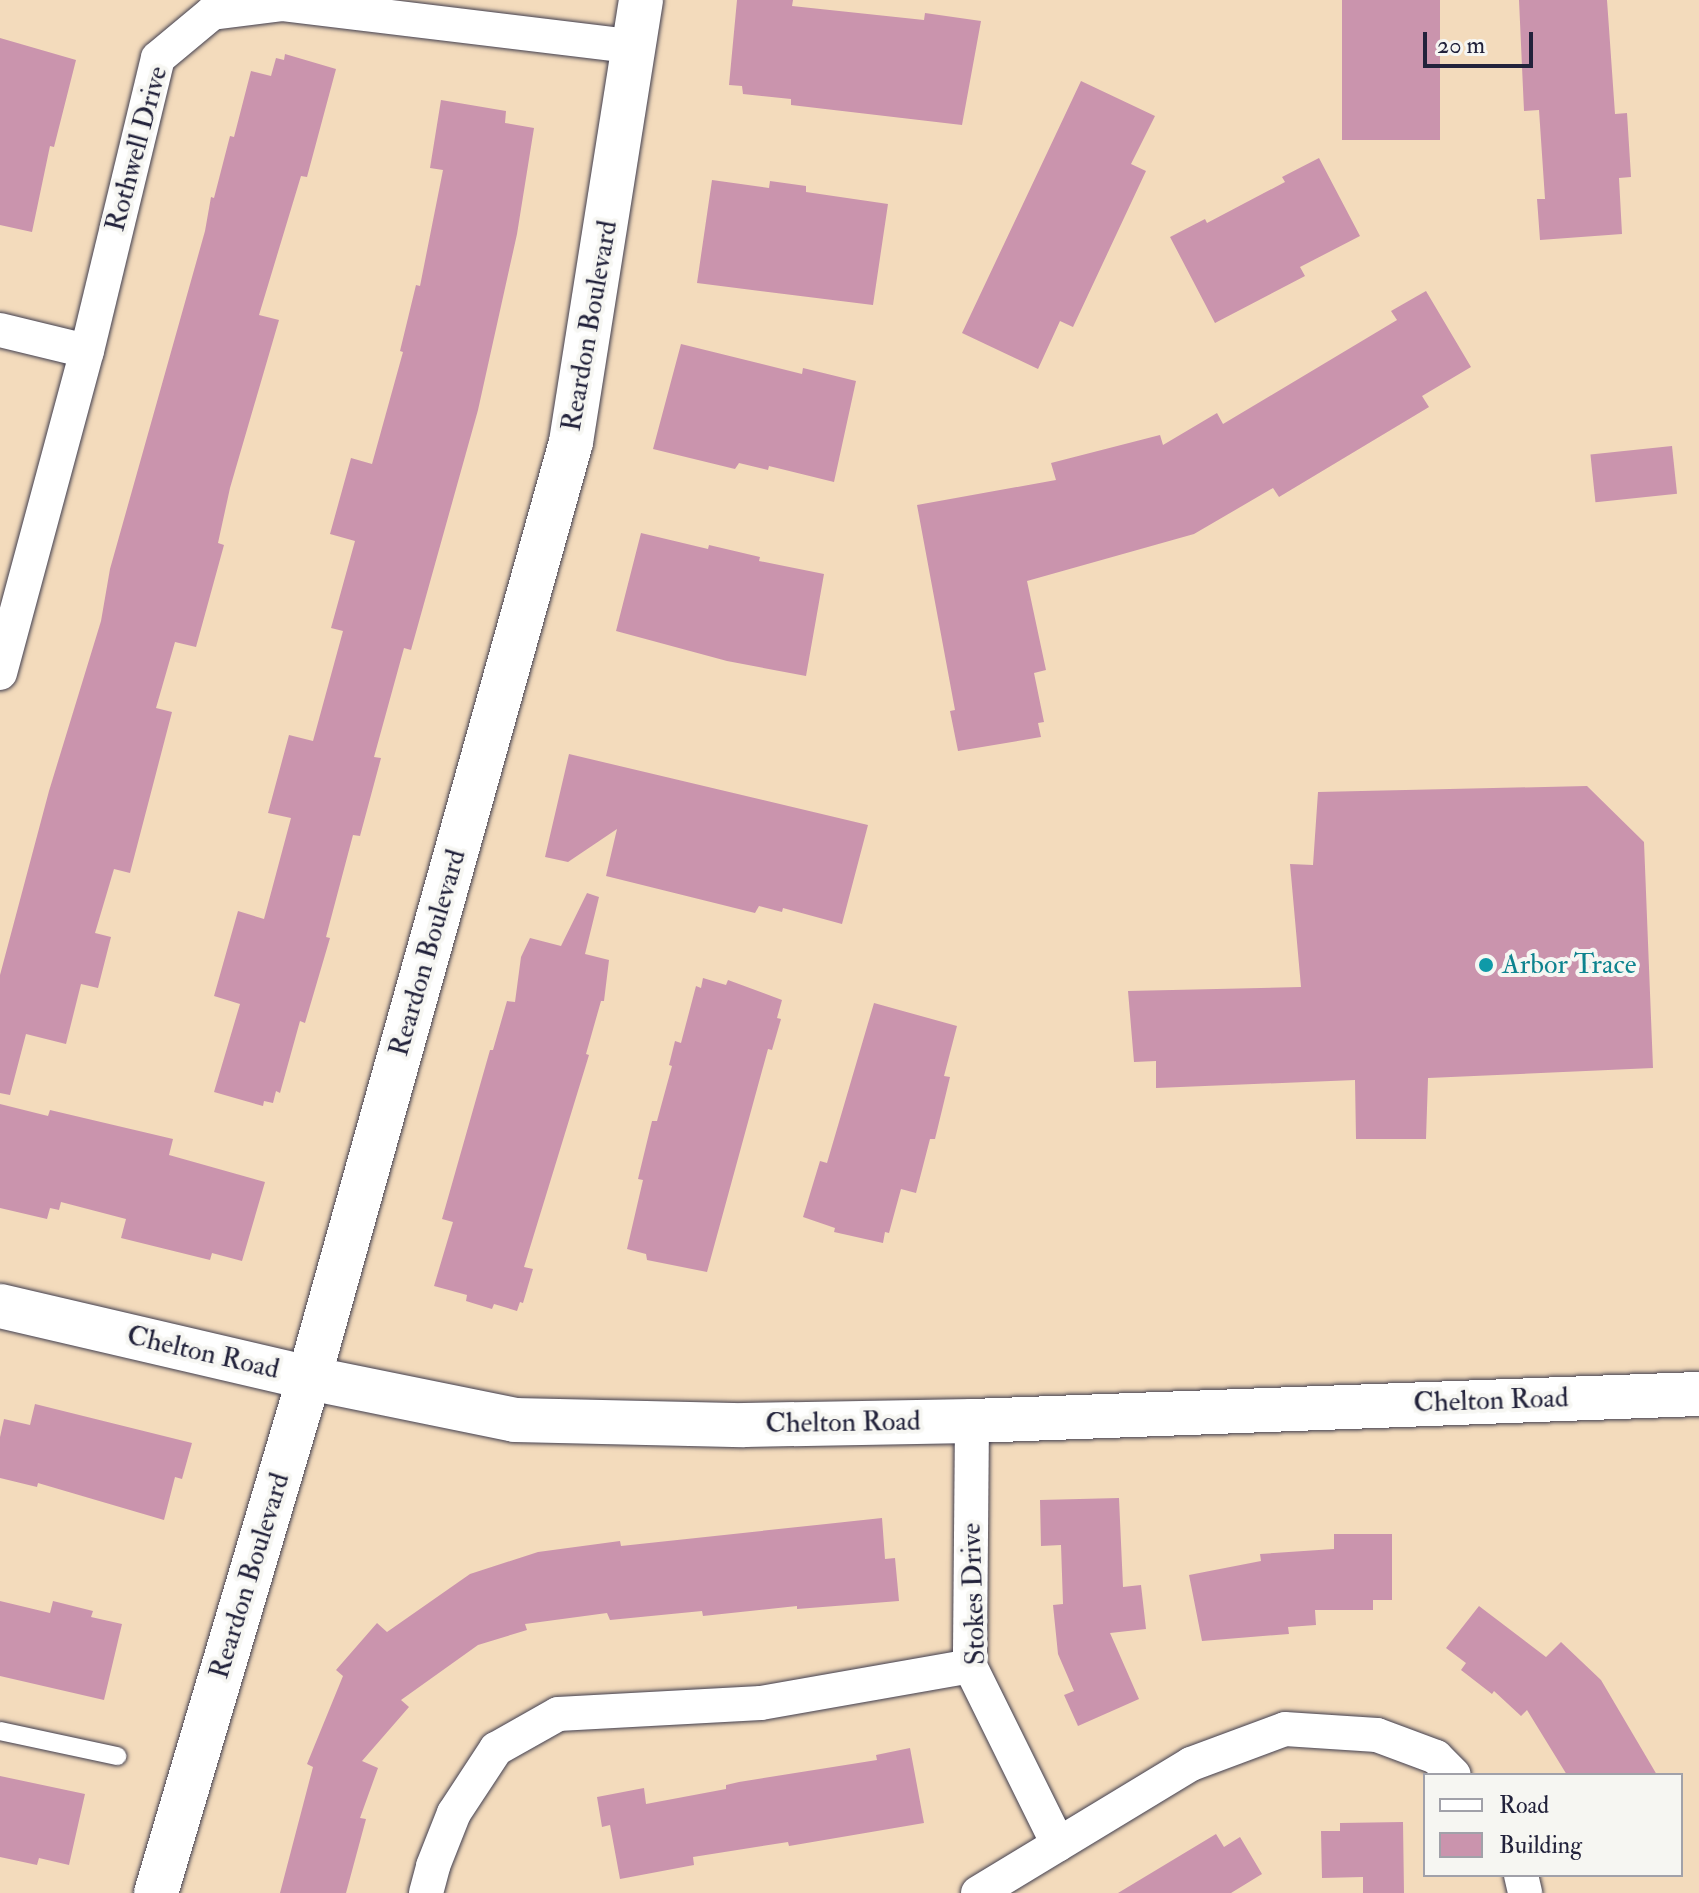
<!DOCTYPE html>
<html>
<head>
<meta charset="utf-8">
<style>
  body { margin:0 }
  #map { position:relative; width:1699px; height:1893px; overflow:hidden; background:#f3dbbc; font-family:"IM FELL Double Pica",serif }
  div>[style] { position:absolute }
  .building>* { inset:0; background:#ca94ad; transform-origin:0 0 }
  .roads { filter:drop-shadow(0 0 2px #413e4e) drop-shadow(0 0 2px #413e4e) }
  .lane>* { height:18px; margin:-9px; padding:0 9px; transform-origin:9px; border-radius:9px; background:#fff }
  .street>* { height:34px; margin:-17px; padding:0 17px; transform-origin:17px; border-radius:17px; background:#fff }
  .secondary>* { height:44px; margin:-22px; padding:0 22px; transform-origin:22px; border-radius:22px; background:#fff }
  .dots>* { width:22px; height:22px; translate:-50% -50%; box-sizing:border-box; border:4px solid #f6f6f2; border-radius:50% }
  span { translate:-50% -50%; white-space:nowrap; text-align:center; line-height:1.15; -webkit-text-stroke:8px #f6f6f2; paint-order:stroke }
  .street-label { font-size:28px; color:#22223b }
  .culture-label { font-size:28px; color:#0d838f }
  .left { translate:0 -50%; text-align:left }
  .legend { position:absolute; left:1423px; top:1773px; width:260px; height:104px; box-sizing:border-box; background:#f6f6f2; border:2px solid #a1a1a9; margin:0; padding:10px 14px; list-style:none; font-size:24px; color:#22223b }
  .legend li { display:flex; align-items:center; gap:16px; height:40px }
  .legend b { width:40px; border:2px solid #a1a1a9 }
  .scale { position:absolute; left:1423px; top:32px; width:110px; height:36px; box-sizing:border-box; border:4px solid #22223b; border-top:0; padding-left:10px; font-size:24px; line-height:28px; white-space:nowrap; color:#22223b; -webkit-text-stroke:6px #f6f6f2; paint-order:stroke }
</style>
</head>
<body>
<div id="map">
  <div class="building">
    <div style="clip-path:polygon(737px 0,793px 0,792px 6px,924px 20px,925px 13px,981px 21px,962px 125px,791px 105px,791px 99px,743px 94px,742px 86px,729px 85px)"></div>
    <div style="left:1342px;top:0;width:98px;height:140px"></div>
    <div style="clip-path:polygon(1519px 0,1607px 0,1615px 114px,1627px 113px,1631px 177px,1619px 178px,1622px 234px,1540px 240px,1537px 199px,1545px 199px,1539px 110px,1524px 111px)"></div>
    <div style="clip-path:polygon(0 38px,76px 60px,54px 147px,50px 146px,32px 232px,0 225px)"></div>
    <div style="clip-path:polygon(285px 54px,336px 69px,307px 177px,301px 176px,259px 315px,279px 320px,230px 488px,218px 543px,224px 545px,196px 647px,175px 642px,156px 708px,172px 712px,130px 873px,114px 869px,95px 933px,111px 937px,98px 988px,81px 984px,66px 1044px,26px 1034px,10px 1095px,0 1093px,0 975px,49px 791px,101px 621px,110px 569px,205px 231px,211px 197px,214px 198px,230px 136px,234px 137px,251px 71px,271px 76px,276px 58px,284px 60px)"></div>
    <div style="clip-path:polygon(1081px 81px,1155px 116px,1131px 164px,1146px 171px,1073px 327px,1060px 321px,1038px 369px,962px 333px)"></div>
    <div style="clip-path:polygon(441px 100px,506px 111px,505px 123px,534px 128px,517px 234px,478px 410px,411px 650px,404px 648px,374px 757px,381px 758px,360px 836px,353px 835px,326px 937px,330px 938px,305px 1023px,300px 1021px,280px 1093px,276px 1091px,273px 1103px,264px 1101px,263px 1106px,214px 1092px,240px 1004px,214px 996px,238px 911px,264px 919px,291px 818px,268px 813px,289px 735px,313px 741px,343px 631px,331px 628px,355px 541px,330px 534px,351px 458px,372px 464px,403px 352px,400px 351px,416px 285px,420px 286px,443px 170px,430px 168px)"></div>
    <div style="clip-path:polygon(1319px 158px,1360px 236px,1300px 267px,1305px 276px,1215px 323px,1170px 237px,1205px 219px,1207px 223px,1285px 182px,1282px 177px)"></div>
    <div style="clip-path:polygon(712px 180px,769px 188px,770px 181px,806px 186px,806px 192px,888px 204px,873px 305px,697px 283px)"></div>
    <div style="clip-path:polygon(1426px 291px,1471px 367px,1422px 396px,1429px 407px,1279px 497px,1273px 488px,1194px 534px,1027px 581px,1046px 670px,1034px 673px,1044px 722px,1038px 723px,1041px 737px,958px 751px,950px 711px,955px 710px,917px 505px,1056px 480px,1051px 463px,1160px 435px,1163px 445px,1217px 413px,1223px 424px,1397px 320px,1391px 311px)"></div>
    <div style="clip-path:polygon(681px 344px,802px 374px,803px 368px,856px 381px,834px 482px,769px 466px,768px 470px,739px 463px,735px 469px,653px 449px)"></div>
    <div style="left:1672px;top:446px;width:48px;height:82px;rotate:84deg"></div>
    <div style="clip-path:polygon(641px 533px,708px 549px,709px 545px,760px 557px,759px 561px,824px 574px,806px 676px,727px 661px,616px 631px)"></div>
    <div style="clip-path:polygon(569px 754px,868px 825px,842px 924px,783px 908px,782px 912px,759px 906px,755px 913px,606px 876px,617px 829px,568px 862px,545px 857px)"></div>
    <div style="clip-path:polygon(1587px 786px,1644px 842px,1653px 1068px,1428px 1078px,1426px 1139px,1356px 1139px,1355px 1080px,1156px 1088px,1156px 1061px,1134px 1062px,1128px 991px,1301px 987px,1290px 864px,1313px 865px,1318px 792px)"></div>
    <div style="clip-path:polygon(587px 893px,599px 897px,585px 954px,609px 960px,604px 1001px,601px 1001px,586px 1054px,589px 1055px,524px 1267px,533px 1269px,523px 1303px,520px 1302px,517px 1311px,494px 1304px,492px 1309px,466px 1301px,467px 1295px,434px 1286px,453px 1222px,442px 1219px,490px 1050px,493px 1050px,507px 1001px,515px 1002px,521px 957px,530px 938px,561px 946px)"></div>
    <div style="clip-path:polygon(703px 978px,726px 985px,728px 980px,782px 1000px,777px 1018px,781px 1019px,772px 1050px,768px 1049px,707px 1272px,647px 1260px,646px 1254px,627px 1249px,643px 1180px,638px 1179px,652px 1121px,657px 1121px,672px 1066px,669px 1065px,675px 1041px,681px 1043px,696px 986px,701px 988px)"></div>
    <div style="clip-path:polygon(874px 1003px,957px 1026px,944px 1076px,950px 1077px,935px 1139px,930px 1139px,916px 1193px,901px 1189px,889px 1233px,885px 1232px,883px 1243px,834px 1232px,835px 1228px,803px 1217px,820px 1161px,827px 1163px)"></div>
    <div style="clip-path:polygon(0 1104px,48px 1116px,50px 1110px,173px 1139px,169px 1155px,265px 1182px,242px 1261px,212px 1253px,210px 1260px,121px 1238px,126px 1219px,61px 1202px,59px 1210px,50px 1208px,47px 1219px,0 1208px)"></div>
    <div style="clip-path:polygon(35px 1404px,192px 1443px,182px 1479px,175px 1477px,164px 1520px,38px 1483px,37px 1487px,0 1478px,0 1437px,4px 1419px,30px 1425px)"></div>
    <div style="clip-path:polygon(1119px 1498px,1123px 1587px,1141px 1585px,1146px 1629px,1110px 1633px,1139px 1699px,1078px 1726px,1064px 1695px,1074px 1691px,1058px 1654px,1053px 1605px,1063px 1604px,1061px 1545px,1041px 1546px,1040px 1500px)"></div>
    <div style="clip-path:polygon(882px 1518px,885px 1559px,895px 1558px,899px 1601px,797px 1609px,797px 1606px,703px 1616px,702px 1611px,610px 1620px,607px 1613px,525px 1624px,527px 1630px,478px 1645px,401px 1700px,409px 1707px,362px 1761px,378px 1768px,360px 1818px,366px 1819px,346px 1893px,280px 1893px,313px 1767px,307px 1764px,343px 1676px,336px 1670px,377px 1623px,387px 1632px,470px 1574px,538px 1552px,620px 1541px,621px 1546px)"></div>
    <div style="clip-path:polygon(1334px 1534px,1392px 1534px,1392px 1600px,1373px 1600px,1373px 1610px,1315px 1610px,1316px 1625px,1288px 1627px,1289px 1634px,1202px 1641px,1189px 1575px,1261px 1561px,1260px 1554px,1334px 1549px)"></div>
    <div style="clip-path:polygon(0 1601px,50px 1613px,53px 1601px,93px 1611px,91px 1617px,122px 1624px,104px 1700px,0 1676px)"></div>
    <div style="clip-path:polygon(1479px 1606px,1546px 1657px,1561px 1642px,1601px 1680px,1657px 1775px,1567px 1775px,1527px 1710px,1521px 1716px,1494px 1691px,1492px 1694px,1461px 1670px,1466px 1663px,1446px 1648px)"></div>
    <div style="clip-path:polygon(910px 1748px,924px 1823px,789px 1846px,788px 1842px,693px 1857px,694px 1865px,620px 1879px,610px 1825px,602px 1827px,597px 1797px,644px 1788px,646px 1804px,726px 1789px,726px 1785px,739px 1782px,877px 1760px,876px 1755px)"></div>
    <div style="clip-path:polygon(0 1776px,85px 1794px,69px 1865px,39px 1858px,37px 1865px,0 1857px)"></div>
    <div style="clip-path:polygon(1403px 1822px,1404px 1893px,1363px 1893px,1363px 1877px,1322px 1878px,1321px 1831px,1340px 1831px,1340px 1823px)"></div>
    <div style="clip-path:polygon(1216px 1834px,1224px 1847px,1240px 1837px,1262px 1874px,1231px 1893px,1118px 1893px)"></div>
  </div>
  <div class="roads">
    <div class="lane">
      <div style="left:0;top:1731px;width:120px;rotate:12.1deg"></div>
    </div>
    <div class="street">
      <div style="left:0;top:330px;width:89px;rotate:13.6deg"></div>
      <div style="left:0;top:673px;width:334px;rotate:-74.9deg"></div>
      <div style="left:87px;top:351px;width:301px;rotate:-76.4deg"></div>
      <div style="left:158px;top:58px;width:70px;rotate:-39.8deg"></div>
      <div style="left:212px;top:13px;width:72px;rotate:-7.2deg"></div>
      <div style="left:283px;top:4px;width:356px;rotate:6.9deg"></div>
      <div style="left:972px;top:1421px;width:245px;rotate:90.5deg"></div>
      <div style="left:970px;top:1666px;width:199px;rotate:63.7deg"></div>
      <div style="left:1521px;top:1875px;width:18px;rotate:77deg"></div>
      <div style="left:426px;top:1893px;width:28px;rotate:-75deg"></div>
      <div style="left:433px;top:1866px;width:57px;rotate:-68.4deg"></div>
      <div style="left:454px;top:1813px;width:77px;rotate:-56.7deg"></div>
      <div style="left:496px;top:1749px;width:71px;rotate:-29.4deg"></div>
      <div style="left:558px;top:1714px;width:203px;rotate:-3.1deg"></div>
      <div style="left:761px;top:1703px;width:212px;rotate:-10deg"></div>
      <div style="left:978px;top:1893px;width:249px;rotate:-31.2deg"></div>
      <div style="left:1191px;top:1764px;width:100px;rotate:-20.4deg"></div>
      <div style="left:1285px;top:1729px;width:92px;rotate:3.7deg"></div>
      <div style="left:1377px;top:1735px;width:63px;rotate:20.4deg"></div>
      <div style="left:1436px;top:1757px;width:25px;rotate:45deg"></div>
    </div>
    <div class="secondary">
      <div style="left:0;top:1306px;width:317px;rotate:13.1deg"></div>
      <div style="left:309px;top:1378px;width:210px;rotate:11.5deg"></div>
      <div style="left:515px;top:1420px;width:229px;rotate:1.3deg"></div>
      <div style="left:744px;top:1425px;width:228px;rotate:-1deg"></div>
      <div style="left:972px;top:1421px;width:728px;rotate:-2.13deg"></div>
      <div style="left:156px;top:1893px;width:537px;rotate:-73.45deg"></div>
      <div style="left:309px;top:1378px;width:972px;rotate:-74.36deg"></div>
      <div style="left:571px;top:442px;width:448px;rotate:-81deg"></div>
    </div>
  </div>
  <div class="dots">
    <div style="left:1486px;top:965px;background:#0f9aa8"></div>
  </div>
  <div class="street-label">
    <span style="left:137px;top:149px;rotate:-75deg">Rothwell Drive</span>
    <span style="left:590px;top:326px;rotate:-80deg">Reardon Boulevard</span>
    <span style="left:428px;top:953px;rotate:-74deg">Reardon Boulevard</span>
    <span style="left:203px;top:1353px;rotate:13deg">Chelton Road</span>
    <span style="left:1491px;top:1401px;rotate:-2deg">Chelton Road</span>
    <span style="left:843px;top:1423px;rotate:-1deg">Chelton Road</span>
    <span style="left:250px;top:1576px;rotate:-73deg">Reardon Boulevard</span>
    <span style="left:974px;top:1594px;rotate:-92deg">Stokes Drive</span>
  </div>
  <div class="culture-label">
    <span class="left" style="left:1502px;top:965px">Arbor Trace</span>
  </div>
  <ul class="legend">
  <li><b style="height:10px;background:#fff"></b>Road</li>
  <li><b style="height:22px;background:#ca94ad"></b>Building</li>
  </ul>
  <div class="scale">20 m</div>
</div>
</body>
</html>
